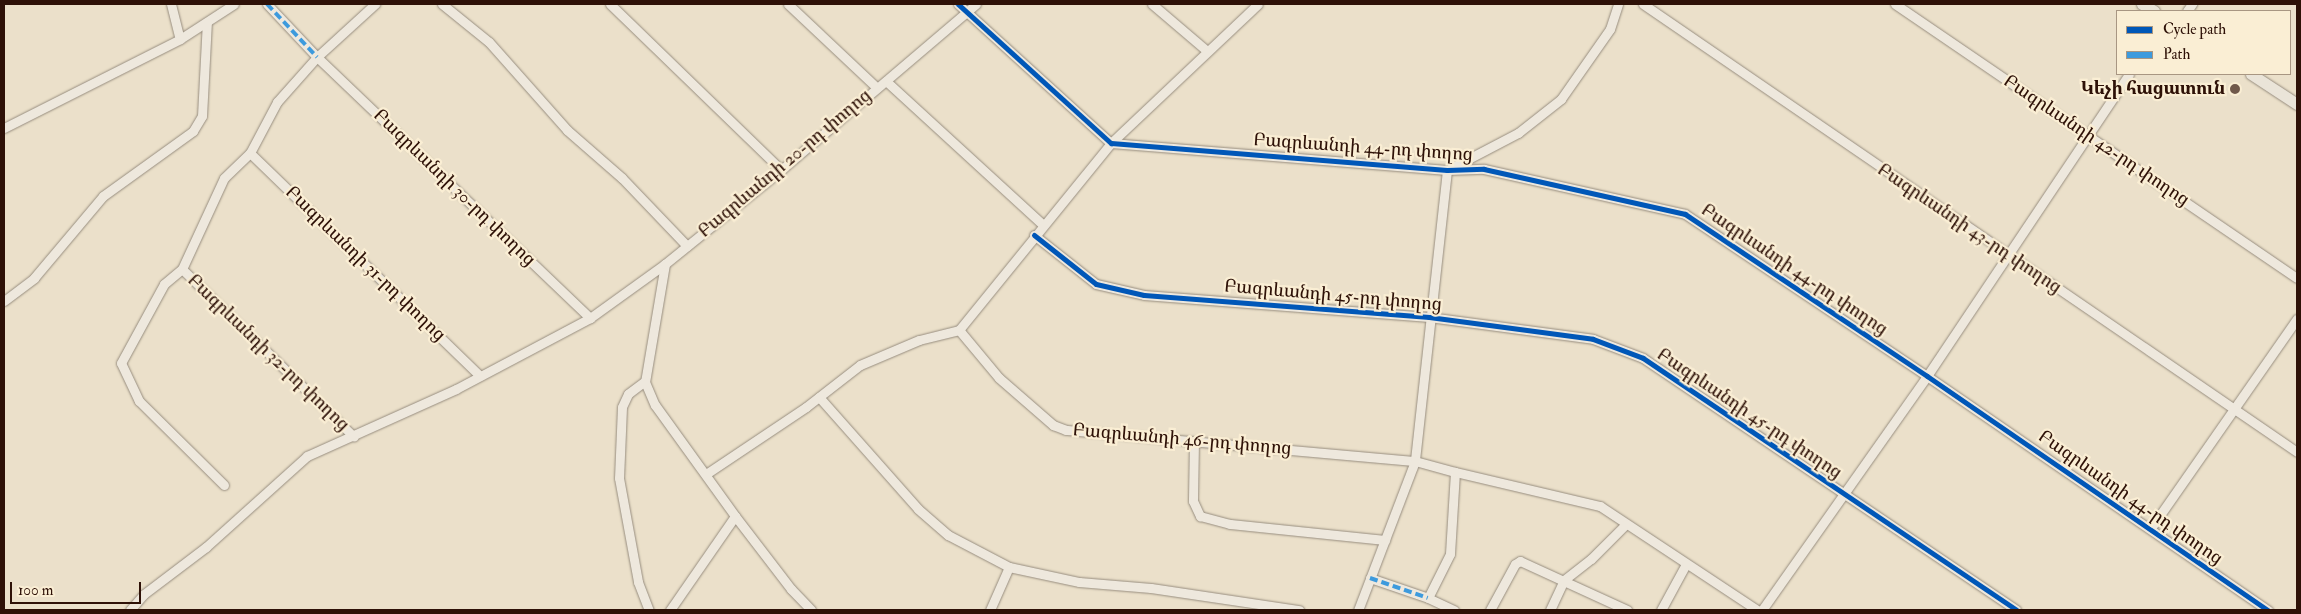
<!DOCTYPE html>
<html>
<head>
<meta charset="utf-8">
<style>
  body { margin:0 }
  #map { position:relative; width:2301px; height:614px; overflow:hidden; background:#ebe0ca; font-family:"IM FELL Double Pica","Noto Serif Armenian",serif }
  div>[style] { position:absolute }
  .roads { filter:drop-shadow(0 0 1px #978d7f) drop-shadow(0 0 1px #978d7f) }
  .minor>* { height:9px; margin:-4.5px; padding:0 4.5px; transform-origin:4.5px; border-radius:4.5px; background:#eee8dd }
  .major>* { height:11px; margin:-5.5px; padding:0 5.5px; transform-origin:5.5px; border-radius:5.5px; background:#eae4d8 }
  .quiet>* { height:4px; margin-top:-2px; transform-origin:0; background:repeating-linear-gradient(90deg,#3d9add 0 8px,transparent 0 12px) }
  .cycleway>* { height:5px; margin:-2.5px; padding:0 2.5px; transform-origin:2.5px; border-radius:2.5px; background:#0057b8 }
  .dots>* { width:14px; height:14px; translate:-50% -50%; box-sizing:border-box; border:2px solid #faeed4; border-radius:50% }
  span { translate:-50% -50%; white-space:nowrap; text-align:center; line-height:1.15; -webkit-text-stroke:4.5px #faeed4; paint-order:stroke }
  .poi-label { font-size:18px; color:#2e1107; font-weight:700 }
  .right { translate:-100% -50%; text-align:right }
  .street-label { font-size:18px; color:#2e1107 }
  .frame { position:absolute; inset:0; border:5px solid #2e1107; pointer-events:none }
  .legend { position:absolute; left:2116px; top:10px; width:175px; height:65px; box-sizing:border-box; background:#faeed4; border:1px solid #a89682; margin:0; padding:6px 9px; list-style:none; font-size:15px; color:#2e1107 }
  .legend li { display:flex; align-items:center; gap:10px; height:25px }
  .legend b { width:25px; border:1px solid #a89682 }
  .scale { position:absolute; left:10px; top:582px; width:131px; height:22px; box-sizing:border-box; border:2px solid #2e1107; border-top:0; padding-left:6px; font-size:15px; line-height:18px; white-space:nowrap; color:#2e1107; -webkit-text-stroke:4px #faeed4; paint-order:stroke }
</style>
</head>
<body>
<div id="map">
  <div class="roads">
    <div class="minor">
      <div style="left:171px;top:4px;width:36px;rotate:76deg"></div>
      <div style="left:267px;top:4px;width:73px;rotate:46.7deg"></div>
      <div style="left:317px;top:57px;width:378px;rotate:43.7deg"></div>
      <div style="left:442px;top:4px;width:60px;rotate:39deg"></div>
      <div style="left:489px;top:42px;width:118px;rotate:48.4deg"></div>
      <div style="left:567px;top:130px;width:73px;rotate:41.1deg"></div>
      <div style="left:622px;top:178px;width:94px;rotate:46.3deg"></div>
      <div style="left:610px;top:4px;width:238px;rotate:44.1deg"></div>
      <div style="left:788px;top:4px;width:122px;rotate:43.3deg"></div>
      <div style="left:958px;top:4px;width:207px;rotate:42.3deg"></div>
      <div style="left:1111px;top:143px;width:337px;rotate:4.6deg"></div>
      <div style="left:1447px;top:170px;width:37px;rotate:-2deg"></div>
      <div style="left:1484px;top:169px;width:206px;rotate:12.6deg"></div>
      <div style="left:1685px;top:214px;width:291px;rotate:33.8deg"></div>
      <div style="left:1927px;top:376px;width:414px;rotate:34.5deg"></div>
      <div style="left:1152px;top:4px;width:72px;rotate:40.5deg"></div>
      <div style="left:1643px;top:4px;width:793px;rotate:34.41deg"></div>
      <div style="left:1895px;top:4px;width:486px;rotate:34.3deg"></div>
      <div style="left:2187px;top:11px;width:9px;rotate:-54deg"></div>
      <div style="left:886px;top:81px;width:213px;rotate:42.5deg"></div>
      <div style="left:4px;top:128px;width:197px;rotate:-26.8deg"></div>
      <div style="left:180px;top:39px;width:64px;rotate:-32.9deg"></div>
      <div style="left:250px;top:153px;width:320px;rotate:44.1deg"></div>
      <div style="left:1451px;top:168px;width:76px;rotate:-27.6deg"></div>
      <div style="left:1518px;top:133px;width:55px;rotate:-38.3deg"></div>
      <div style="left:1561px;top:99px;width:85px;rotate:-55deg"></div>
      <div style="left:1610px;top:29px;width:26px;rotate:-72deg"></div>
      <div style="left:1447px;top:170px;width:293px;rotate:96.3deg"></div>
      <div style="left:1415px;top:461px;width:41px;rotate:15.4deg"></div>
      <div style="left:1455px;top:472px;width:82px;rotate:93.5deg"></div>
      <div style="left:1450px;top:554px;width:49px;rotate:116.6deg"></div>
      <div style="left:1428px;top:598px;width:29px;rotate:25deg"></div>
      <div style="left:1034px;top:235px;width:79px;rotate:38.3deg"></div>
      <div style="left:1096px;top:284px;width:49px;rotate:12.9deg"></div>
      <div style="left:1144px;top:295px;width:286px;rotate:4.4deg"></div>
      <div style="left:1429px;top:317px;width:165px;rotate:7.6deg"></div>
      <div style="left:1593px;top:339px;width:53px;rotate:20.8deg"></div>
      <div style="left:1643px;top:358px;width:450px;rotate:34deg"></div>
      <div style="left:665px;top:264px;width:120px;rotate:99.6deg"></div>
      <div style="left:645px;top:382px;width:25px;rotate:67deg"></div>
      <div style="left:655px;top:405px;width:137px;rotate:54.2deg"></div>
      <div style="left:735px;top:516px;width:92px;rotate:52.5deg"></div>
      <div style="left:791px;top:589px;width:29px;rotate:46deg"></div>
      <div style="left:182px;top:269px;width:240px;rotate:44.3deg"></div>
      <div style="left:4px;top:301px;width:38px;rotate:-37deg"></div>
      <div style="left:34px;top:278px;width:107px;rotate:-49.9deg"></div>
      <div style="left:103px;top:196px;width:111px;rotate:-35.8deg"></div>
      <div style="left:193px;top:131px;width:17px;rotate:-59deg"></div>
      <div style="left:202px;top:116px;width:94px;rotate:-87deg"></div>
      <div style="left:959px;top:330px;width:62px;rotate:50.2deg"></div>
      <div style="left:999px;top:378px;width:72px;rotate:41deg"></div>
      <div style="left:1053px;top:425px;width:14px;rotate:21deg"></div>
      <div style="left:1066px;top:430px;width:350px;rotate:5.1deg"></div>
      <div style="left:1415px;top:461px;width:160px;rotate:110.9deg"></div>
      <div style="left:645px;top:381px;width:21px;rotate:143deg"></div>
      <div style="left:628px;top:394px;width:14px;rotate:115deg"></div>
      <div style="left:622px;top:407px;width:71px;rotate:92.4deg"></div>
      <div style="left:619px;top:478px;width:106px;rotate:79.6deg"></div>
      <div style="left:638px;top:582px;width:30px;rotate:69deg"></div>
      <div style="left:819px;top:397px;width:149px;rotate:48.5deg"></div>
      <div style="left:918px;top:509px;width:40px;rotate:41deg"></div>
      <div style="left:948px;top:535px;width:69px;rotate:27.7deg"></div>
      <div style="left:1009px;top:567px;width:72px;rotate:12.1deg"></div>
      <div style="left:1079px;top:582px;width:72px;rotate:4.8deg"></div>
      <div style="left:1151px;top:588px;width:150px;rotate:8.5deg"></div>
      <div style="left:1194px;top:441px;width:60px;rotate:91deg"></div>
      <div style="left:1193px;top:501px;width:17px;rotate:65deg"></div>
      <div style="left:1200px;top:516px;width:31px;rotate:15deg"></div>
      <div style="left:1230px;top:524px;width:156px;rotate:5.9deg"></div>
      <div style="left:1455px;top:472px;width:149px;rotate:13.2deg"></div>
      <div style="left:1600px;top:506px;width:188px;rotate:33.5deg"></div>
      <div style="left:706px;top:474px;width:120px;rotate:-33.8deg"></div>
      <div style="left:806px;top:407px;width:68px;rotate:-37.9deg"></div>
      <div style="left:860px;top:365px;width:64px;rotate:-23deg"></div>
      <div style="left:919px;top:340px;width:41px;rotate:-14deg"></div>
      <div style="left:959px;top:330px;width:241px;rotate:-50.9deg"></div>
      <div style="left:1111px;top:143px;width:202px;rotate:-43.4deg"></div>
      <div style="left:224px;top:485px;width:120px;rotate:-135.3deg"></div>
      <div style="left:139px;top:401px;width:42px;rotate:-115.3deg"></div>
      <div style="left:121px;top:363px;width:90px;rotate:-61.4deg"></div>
      <div style="left:164px;top:284px;width:23px;rotate:-40deg"></div>
      <div style="left:182px;top:269px;width:100px;rotate:-65.2deg"></div>
      <div style="left:224px;top:178px;width:36px;rotate:-44deg"></div>
      <div style="left:250px;top:153px;width:58px;rotate:-62.1deg"></div>
      <div style="left:277px;top:102px;width:60px;rotate:-48.4deg"></div>
      <div style="left:317px;top:57px;width:79px;rotate:-42.4deg"></div>
      <div style="left:2151px;top:528px;width:255px;rotate:-55.1deg"></div>
      <div style="left:1370px;top:578px;width:61px;rotate:19deg"></div>
      <div style="left:130px;top:610px;width:21px;rotate:-49deg"></div>
      <div style="left:144px;top:594px;width:78px;rotate:-37.2deg"></div>
      <div style="left:206px;top:547px;width:136px;rotate:-42deg"></div>
      <div style="left:307px;top:456px;width:163px;rotate:-24.2deg"></div>
      <div style="left:456px;top:389px;width:152px;rotate:-27.9deg"></div>
      <div style="left:590px;top:318px;width:92px;rotate:-35.8deg"></div>
      <div style="left:665px;top:264px;width:149px;rotate:-39deg"></div>
      <div style="left:781px;top:170px;width:256px;rotate:-40.4deg"></div>
      <div style="left:670px;top:610px;width:114px;rotate:-55.3deg"></div>
      <div style="left:990px;top:610px;width:47px;rotate:-66.2deg"></div>
      <div style="left:1490px;top:610px;width:52px;rotate:-61.5deg"></div>
      <div style="left:1515px;top:564px;width:6px;rotate:-31deg"></div>
      <div style="left:1520px;top:561px;width:118px;rotate:24.6deg"></div>
      <div style="left:1550px;top:610px;width:33px;rotate:-65deg"></div>
      <div style="left:1564px;top:580px;width:34px;rotate:-38deg"></div>
      <div style="left:1591px;top:559px;width:49px;rotate:-45deg"></div>
      <div style="left:1661px;top:610px;width:52px;rotate:-61.5deg"></div>
      <div style="left:1762px;top:610px;width:286px;rotate:-54.8deg"></div>
      <div style="left:1927px;top:376px;width:363px;rotate:-56.2deg"></div>
    </div>
    <div class="major">
      <div style="left:2142px;top:4px;width:14px;rotate:30deg"></div>
      <div style="left:2251px;top:74px;width:55px;rotate:33.1deg"></div>
    </div>
  </div>
  <div class="quiet">
    <div style="left:267px;top:4px;width:73px;rotate:46.7deg"></div>
    <div style="left:1370px;top:578px;width:61px;rotate:19deg"></div>
  </div>
  <div class="cycleway">
    <div style="left:958px;top:4px;width:207px;rotate:42.3deg"></div>
    <div style="left:1111px;top:143px;width:337px;rotate:4.6deg"></div>
    <div style="left:1447px;top:170px;width:37px;rotate:-2deg"></div>
    <div style="left:1484px;top:169px;width:206px;rotate:12.6deg"></div>
    <div style="left:1685px;top:214px;width:291px;rotate:33.8deg"></div>
    <div style="left:1927px;top:376px;width:414px;rotate:34.5deg"></div>
    <div style="left:1034px;top:235px;width:79px;rotate:38.3deg"></div>
    <div style="left:1096px;top:284px;width:49px;rotate:12.9deg"></div>
    <div style="left:1144px;top:295px;width:286px;rotate:4.4deg"></div>
    <div style="left:1429px;top:317px;width:165px;rotate:7.6deg"></div>
    <div style="left:1593px;top:339px;width:53px;rotate:20.8deg"></div>
    <div style="left:1643px;top:358px;width:450px;rotate:34deg"></div>
  </div>
  <div class="dots">
    <div style="left:2235px;top:89px;background:#70594b"></div>
  </div>
  <div class="poi-label">
    <span class="right" style="left:2225px;top:89px">Կեչի հացատուն</span>
  </div>
  <div class="street-label">
    <span style="left:2096px;top:141px;rotate:34deg">Բագրևանդի 42-րդ փողոց</span>
    <span style="left:1363px;top:148px;rotate:4deg">Բագրևանդի 44-րդ փողոց</span>
    <span style="left:785px;top:164px;rotate:-40deg">Բագրևանդի 20-րդ փողոց</span>
    <span style="left:454px;top:188px;rotate:44deg">Բագրևանդի 30-րդ փողոց</span>
    <span style="left:1969px;top:229px;rotate:34deg">Բագրևանդի 43-րդ փողոց</span>
    <span style="left:365px;top:264px;rotate:44deg">Բագրևանդի 31-րդ փողոց</span>
    <span style="left:1794px;top:270px;rotate:34deg">Բագրևանդի 44-րդ փողոց</span>
    <span style="left:1333px;top:296px;rotate:5deg">Բագրևանդի 45-րդ փողոց</span>
    <span style="left:268px;top:353px;rotate:44deg">Բագրևանդի 32-րդ փողոց</span>
    <span style="left:1749px;top:414px;rotate:34deg">Բագրևանդի 45-րդ փողոց</span>
    <span style="left:1182px;top:440px;rotate:5deg">Բագրևանդի 46-րդ փողոց</span>
    <span style="left:2130px;top:498px;rotate:35deg">Բագրևանդի 44-րդ փողոց</span>
  </div>
  <div class="frame"></div>
  <ul class="legend">
  <li><b style="height:6px;background:#0057b8"></b>Cycle path</li>
  <li><b style="height:6px;background:#3d9add"></b>Path</li>
  </ul>
  <div class="scale">100 m</div>
</div>
</body>
</html>
